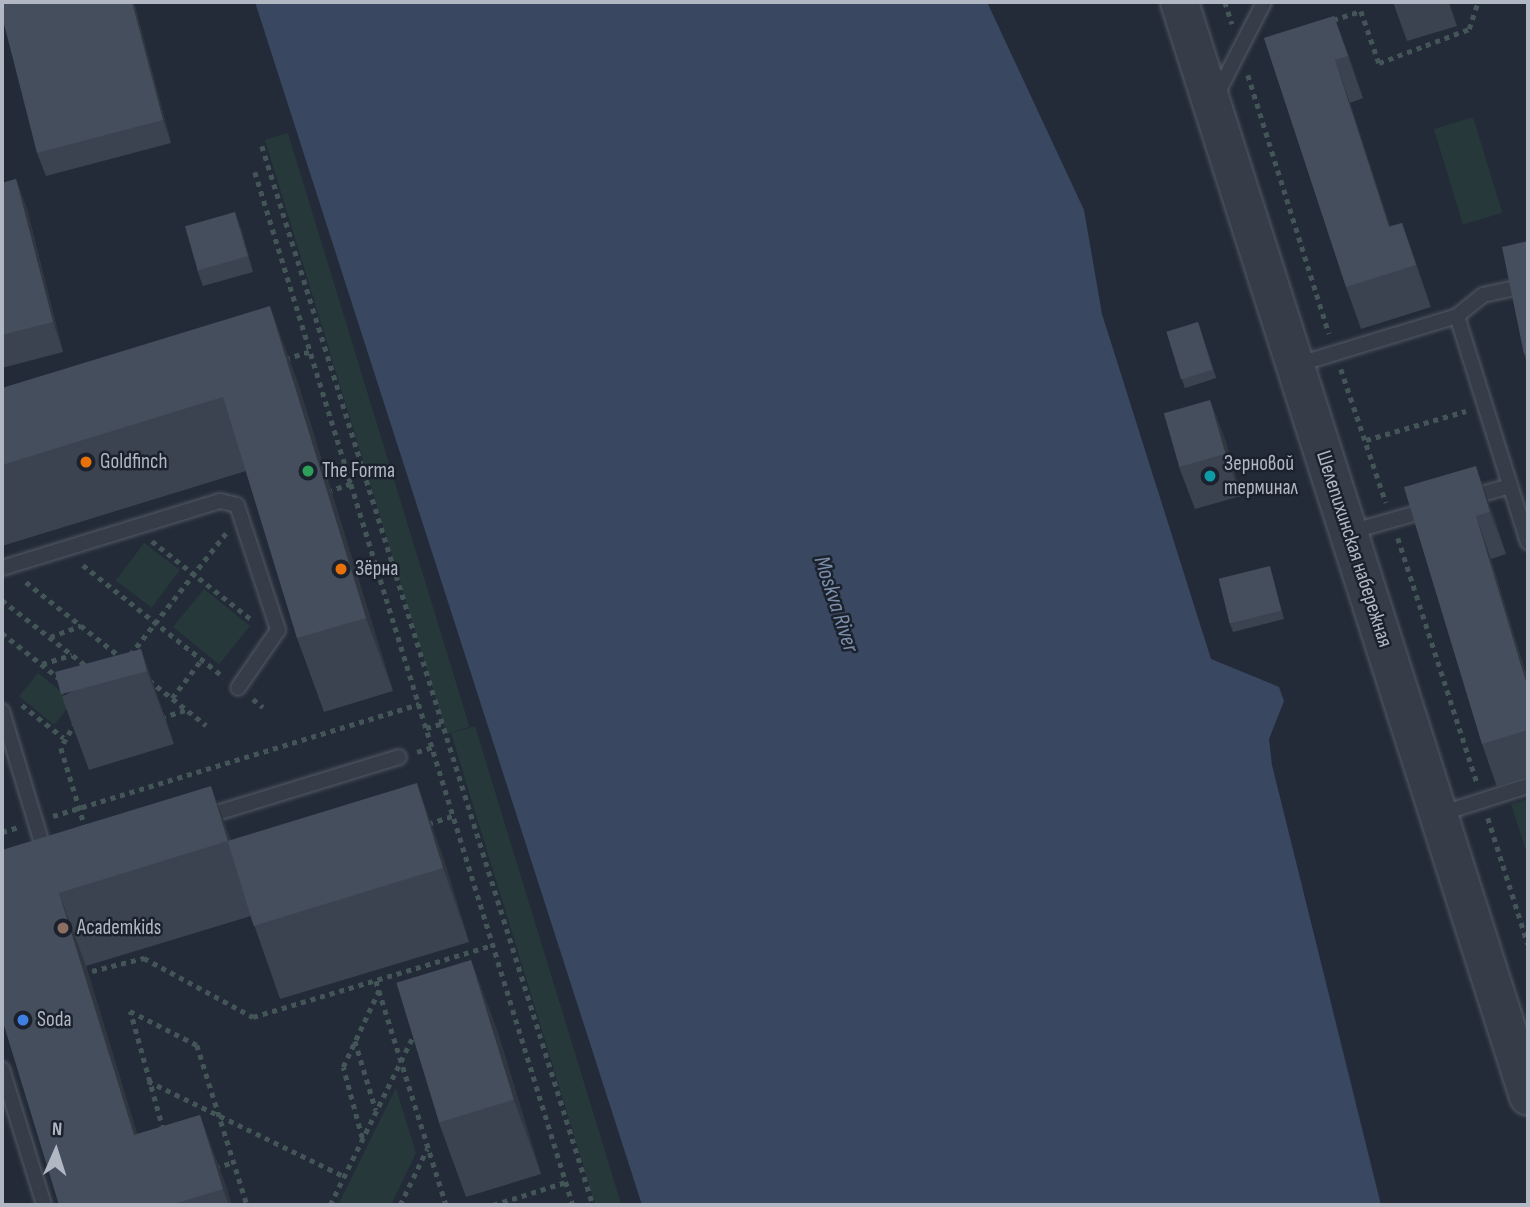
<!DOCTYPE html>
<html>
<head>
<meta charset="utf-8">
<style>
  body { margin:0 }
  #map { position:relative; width:1530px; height:1207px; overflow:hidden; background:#232b38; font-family:"Sofia Sans Condensed",sans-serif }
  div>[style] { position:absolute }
  .green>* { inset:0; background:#26383a; transform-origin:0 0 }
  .water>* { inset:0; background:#394860 }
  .path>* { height:4.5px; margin-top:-2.25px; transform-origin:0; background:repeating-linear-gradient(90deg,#445558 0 5px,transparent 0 10px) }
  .roads { filter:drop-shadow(0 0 2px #545b66) drop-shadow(0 0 2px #545b66) }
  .service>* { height:14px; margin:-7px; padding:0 7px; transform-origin:7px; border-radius:7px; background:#363d48 }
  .tertiary>* { height:37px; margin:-18.5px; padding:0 18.5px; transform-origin:18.5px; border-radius:18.5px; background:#363d48 }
  .wall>* { inset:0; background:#3a434f; transform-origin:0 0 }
  .shaded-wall>* { inset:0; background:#303740 }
  .building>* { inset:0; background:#444e5c; transform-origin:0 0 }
  .dots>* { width:19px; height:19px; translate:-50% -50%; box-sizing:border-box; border:4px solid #1c222d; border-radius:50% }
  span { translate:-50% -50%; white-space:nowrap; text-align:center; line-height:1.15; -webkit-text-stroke:5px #1c222d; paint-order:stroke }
  .poi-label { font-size:21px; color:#b1b8c4 }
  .left { translate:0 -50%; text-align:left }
  .street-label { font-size:21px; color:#b1b8c4 }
  .water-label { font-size:23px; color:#7b8eaa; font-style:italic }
  .frame { position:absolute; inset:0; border:4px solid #b1b8c4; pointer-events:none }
  .north { position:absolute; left:21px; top:1116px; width:70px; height:70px; -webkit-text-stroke:5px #1c222d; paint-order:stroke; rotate:3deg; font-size:19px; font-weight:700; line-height:28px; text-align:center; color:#b1b8c4 }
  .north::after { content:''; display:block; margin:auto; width:24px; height:32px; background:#b1b8c4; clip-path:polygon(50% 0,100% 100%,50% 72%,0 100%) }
</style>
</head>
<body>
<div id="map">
  <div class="green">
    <div style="left:1473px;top:117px;width:100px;height:41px;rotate:73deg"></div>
    <div style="left:288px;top:133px;width:621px;height:24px;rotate:73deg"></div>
    <div style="left:144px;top:543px;width:45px;height:47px;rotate:37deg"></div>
    <div style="left:204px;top:589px;width:59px;height:49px;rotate:39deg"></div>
    <div style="left:38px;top:673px;width:45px;height:30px;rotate:39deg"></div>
    <div style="left:475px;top:726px;width:502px;height:25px;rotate:73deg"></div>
    <div style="clip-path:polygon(1528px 799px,1528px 857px,1511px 804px)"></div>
    <div style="clip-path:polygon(396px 1088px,416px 1153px,391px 1205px,338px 1205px)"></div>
  </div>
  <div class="water">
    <div style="clip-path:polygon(255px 2px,987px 2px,1084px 210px,1102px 314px,1211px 659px,1279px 687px,1284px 701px,1269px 739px,1272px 765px,1381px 1205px,642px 1205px)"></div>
  </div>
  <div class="path">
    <div style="left:1225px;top:2px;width:23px;rotate:72deg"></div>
    <div style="left:1333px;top:20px;width:29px;rotate:-18deg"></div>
    <div style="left:1361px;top:11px;width:55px;rotate:70.9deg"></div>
    <div style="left:1379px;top:63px;width:96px;rotate:-20.7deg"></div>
    <div style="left:1469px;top:29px;width:28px;rotate:-72deg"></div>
    <div style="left:1248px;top:75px;width:271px;rotate:72.6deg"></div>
    <div style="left:262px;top:146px;width:1110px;rotate:72.64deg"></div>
    <div style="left:255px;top:172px;width:326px;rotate:72.9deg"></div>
    <div style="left:351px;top:484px;width:21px;rotate:161deg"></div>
    <div style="left:285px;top:359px;width:27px;rotate:-17deg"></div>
    <div style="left:1341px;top:369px;width:141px;rotate:71.4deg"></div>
    <div style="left:1366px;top:440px;width:104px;rotate:-16.2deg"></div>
    <div style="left:351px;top:484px;width:754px;rotate:72.89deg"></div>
    <div style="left:1398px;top:538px;width:257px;rotate:72.1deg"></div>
    <div style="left:152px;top:541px;width:127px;rotate:38.3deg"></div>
    <div style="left:83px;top:565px;width:180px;rotate:38.5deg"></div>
    <div style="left:26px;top:582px;width:124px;rotate:38.4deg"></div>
    <div style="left:2px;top:600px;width:110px;rotate:38deg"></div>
    <div style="left:2px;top:633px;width:73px;rotate:38.3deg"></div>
    <div style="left:50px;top:637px;width:33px;rotate:-20deg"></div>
    <div style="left:130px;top:655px;width:155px;rotate:-51.8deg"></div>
    <div style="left:42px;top:664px;width:31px;rotate:-17deg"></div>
    <div style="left:149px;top:680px;width:73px;rotate:38.3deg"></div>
    <div style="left:172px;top:698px;width:49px;rotate:-52.4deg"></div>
    <div style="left:253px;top:699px;width:13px;rotate:39deg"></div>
    <div style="left:22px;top:705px;width:53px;rotate:38.2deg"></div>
    <div style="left:161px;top:718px;width:26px;rotate:-18deg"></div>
    <div style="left:76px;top:722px;width:30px;rotate:120deg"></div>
    <div style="left:61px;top:748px;width:86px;rotate:73deg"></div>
    <div style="left:426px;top:728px;width:18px;rotate:-16deg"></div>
    <div style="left:417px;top:752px;width:16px;rotate:-18deg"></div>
    <div style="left:53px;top:816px;width:383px;rotate:-17deg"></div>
    <div style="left:1488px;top:818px;width:132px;rotate:72.4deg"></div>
    <div style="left:428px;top:824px;width:26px;rotate:-18deg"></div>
    <div style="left:2px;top:832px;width:17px;rotate:-17deg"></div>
    <div style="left:92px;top:971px;width:54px;rotate:-14deg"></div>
    <div style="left:144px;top:958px;width:124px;rotate:28.4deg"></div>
    <div style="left:253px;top:1017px;width:251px;rotate:-16.7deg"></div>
    <div style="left:376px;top:981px;width:235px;rotate:72.6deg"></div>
    <div style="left:355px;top:1041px;width:72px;rotate:73.1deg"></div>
    <div style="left:148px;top:1081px;width:218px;rotate:25.9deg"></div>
    <div style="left:163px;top:1130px;width:123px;rotate:-105.5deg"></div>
    <div style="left:130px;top:1011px;width:75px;rotate:26.9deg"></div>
    <div style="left:197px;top:1045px;width:168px;rotate:72.6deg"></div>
    <div style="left:362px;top:1138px;width:73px;rotate:-105deg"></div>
    <div style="left:343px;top:1067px;width:85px;rotate:-64.9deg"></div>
    <div style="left:215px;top:1168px;width:20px;rotate:-18deg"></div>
    <div style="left:330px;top:1205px;width:191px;rotate:-63.8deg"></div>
    <div style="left:400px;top:1205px;width:62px;rotate:-64.3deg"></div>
    <div style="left:493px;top:1205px;width:77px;rotate:-17.5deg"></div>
  </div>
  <div class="roads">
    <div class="service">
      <div style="left:1216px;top:96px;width:106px;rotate:-62.9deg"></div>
      <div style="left:1457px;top:316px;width:237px;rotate:72.6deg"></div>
      <div style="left:1296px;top:365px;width:168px;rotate:-16.9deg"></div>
      <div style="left:1457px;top:316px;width:33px;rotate:-39deg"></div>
      <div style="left:1483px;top:295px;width:46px;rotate:-12.5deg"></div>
      <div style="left:1467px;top:498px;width:45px;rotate:-15.6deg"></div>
      <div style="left:1350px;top:532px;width:84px;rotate:-15.9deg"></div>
      <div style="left:2px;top:568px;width:228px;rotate:-17.1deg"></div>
      <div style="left:220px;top:501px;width:17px;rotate:13deg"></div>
      <div style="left:237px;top:505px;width:132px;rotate:71.8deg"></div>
      <div style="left:278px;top:630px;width:70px;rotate:124.6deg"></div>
      <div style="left:2px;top:711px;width:152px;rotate:73.2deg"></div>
      <div style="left:1440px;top:814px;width:92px;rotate:-17.7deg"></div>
      <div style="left:204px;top:817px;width:204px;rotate:-17.1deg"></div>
      <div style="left:2px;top:1069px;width:142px;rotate:72.8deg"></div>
    </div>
    <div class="tertiary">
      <div style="left:1179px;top:2px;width:1148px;rotate:72.31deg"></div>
    </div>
  </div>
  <div class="wall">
    <div style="clip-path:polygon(134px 2px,171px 143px,46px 176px,37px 153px)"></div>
    <div style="clip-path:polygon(1393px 2px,1449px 2px,1457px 26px,1407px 41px)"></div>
    <div style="clip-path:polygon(1334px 16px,1363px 98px,1350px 103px,1390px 226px,1402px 223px,1431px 307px,1361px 329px,1346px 287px,1264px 38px)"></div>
    <div style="clip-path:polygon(16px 179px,27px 209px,63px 352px,2px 368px,2px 183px)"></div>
    <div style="clip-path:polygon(241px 228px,253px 272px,203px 286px,197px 270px)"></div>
    <div style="clip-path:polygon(1528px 241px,1528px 366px,1524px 354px)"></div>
    <div style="left:1198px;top:322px;width:59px;height:33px;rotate:72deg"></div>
    <div style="clip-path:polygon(297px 380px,393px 691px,324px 712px,297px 638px,246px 471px,2px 546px,2px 388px)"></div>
    <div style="clip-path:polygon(1210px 400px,1226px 442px,1241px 496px,1195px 509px,1179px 467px)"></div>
    <div style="clip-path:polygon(1404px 487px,1491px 508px,1506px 554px,1491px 559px,1528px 681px,1528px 777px,1497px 787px,1482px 744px)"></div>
    <div style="clip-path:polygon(1272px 574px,1284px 619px,1233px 632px,1230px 624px)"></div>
    <div style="clip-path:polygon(141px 649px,167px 723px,174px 744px,89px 770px,62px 697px)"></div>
    <div style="clip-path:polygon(231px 841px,443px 857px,469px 942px,280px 999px,251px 916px,86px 966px,137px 1134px,200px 1115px,232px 1205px,59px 1205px,2px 850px)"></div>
    <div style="clip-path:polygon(471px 960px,498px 1033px,541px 1174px,466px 1197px,439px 1123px)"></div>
  </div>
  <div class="shaded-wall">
    <div style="clip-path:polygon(132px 2px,134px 2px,171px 143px,163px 120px)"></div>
    <div style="clip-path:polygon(1448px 2px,1449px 2px,1457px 26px)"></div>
    <div style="clip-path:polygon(1334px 16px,1350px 58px,1363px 98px,1348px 56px)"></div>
    <div style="clip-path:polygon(1335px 60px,1350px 103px,1404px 269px,1389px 227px)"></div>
    <div style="clip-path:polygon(16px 179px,27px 209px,63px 352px,53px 322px)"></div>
    <div style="clip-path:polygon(235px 212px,241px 228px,253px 272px,248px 256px)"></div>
    <div style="clip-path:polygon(1402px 223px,1417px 265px,1431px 307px,1416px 265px)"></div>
    <div style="clip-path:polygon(270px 306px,297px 380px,393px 691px,366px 618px)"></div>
    <div style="clip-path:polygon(1210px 400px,1226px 442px,1241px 496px,1225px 454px)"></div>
    <div style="clip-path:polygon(1476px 466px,1491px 508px,1506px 554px,1490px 512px)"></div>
    <div style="clip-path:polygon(1476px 516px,1491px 559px,1528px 682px,1526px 682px)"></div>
    <div style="clip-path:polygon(141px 649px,167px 723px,174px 744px,147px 671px)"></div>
    <div style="clip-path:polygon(417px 783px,443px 857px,469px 942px,443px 868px)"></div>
    <div style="clip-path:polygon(211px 786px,238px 859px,228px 841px)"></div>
    <div style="clip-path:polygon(59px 893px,86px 966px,159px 1205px,134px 1135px)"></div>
    <div style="clip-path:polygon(471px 960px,498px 1033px,541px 1174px,514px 1100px)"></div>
    <div style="clip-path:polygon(200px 1115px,227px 1188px,232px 1205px,229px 1205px,223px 1189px)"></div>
  </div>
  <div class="building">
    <div style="clip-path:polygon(2px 2px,132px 2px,163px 120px,37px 153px,2px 16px)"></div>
    <div style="clip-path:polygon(1334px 16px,1348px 56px,1335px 60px,1389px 227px,1402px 223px,1416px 265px,1346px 287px,1264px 38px)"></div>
    <div style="clip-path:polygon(16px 179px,53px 322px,2px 335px,2px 183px)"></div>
    <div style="left:235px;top:212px;width:46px;height:52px;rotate:74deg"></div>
    <div style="clip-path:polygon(1528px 241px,1528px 353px,1524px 354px,1502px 247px)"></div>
    <div style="clip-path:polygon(270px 306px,366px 618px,297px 638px,223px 397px,2px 465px,2px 388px)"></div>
    <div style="left:1198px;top:322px;width:50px;height:33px;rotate:73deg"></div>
    <div style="left:1210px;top:400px;width:56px;height:48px;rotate:74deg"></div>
    <div style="clip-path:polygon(1476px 466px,1490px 512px,1476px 516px,1526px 682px,1528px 681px,1528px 730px,1482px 744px,1404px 487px)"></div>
    <div style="left:1270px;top:566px;width:46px;height:53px;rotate:76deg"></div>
    <div style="left:141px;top:649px;width:23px;height:89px;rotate:75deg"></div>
    <div style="left:417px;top:783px;width:89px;height:198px;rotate:73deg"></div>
    <div style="clip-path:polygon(211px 786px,228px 841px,59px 893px,134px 1135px,200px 1115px,223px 1189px,171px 1205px,59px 1205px,2px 1019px,2px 850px)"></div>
    <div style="left:471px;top:960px;width:146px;height:78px;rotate:73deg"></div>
  </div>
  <div class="dots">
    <div style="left:86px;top:462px;background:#e8710a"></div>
    <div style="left:308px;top:471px;background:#2e9e5b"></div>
    <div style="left:1210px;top:476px;background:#0f9aa8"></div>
    <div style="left:341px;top:569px;background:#e8710a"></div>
    <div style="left:63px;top:928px;background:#8d6e63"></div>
    <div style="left:23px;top:1020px;background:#3f7fe0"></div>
  </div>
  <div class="poi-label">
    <span class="left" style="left:100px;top:462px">Goldfinch</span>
    <span class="left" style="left:1224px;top:476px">Зерновой<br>терминал</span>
    <span class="left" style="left:322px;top:471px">The Forma</span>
    <span class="left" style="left:355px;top:569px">Зёрна</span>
    <span class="left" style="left:77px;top:928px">Academkids</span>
    <span class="left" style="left:37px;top:1020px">Soda</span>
  </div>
  <div class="street-label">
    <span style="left:1354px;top:549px;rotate:72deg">Шелепихинская набережная</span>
  </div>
  <div class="water-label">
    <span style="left:836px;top:604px;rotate:72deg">Moskva River</span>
  </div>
  <div class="frame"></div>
  <div class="north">N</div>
</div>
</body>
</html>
